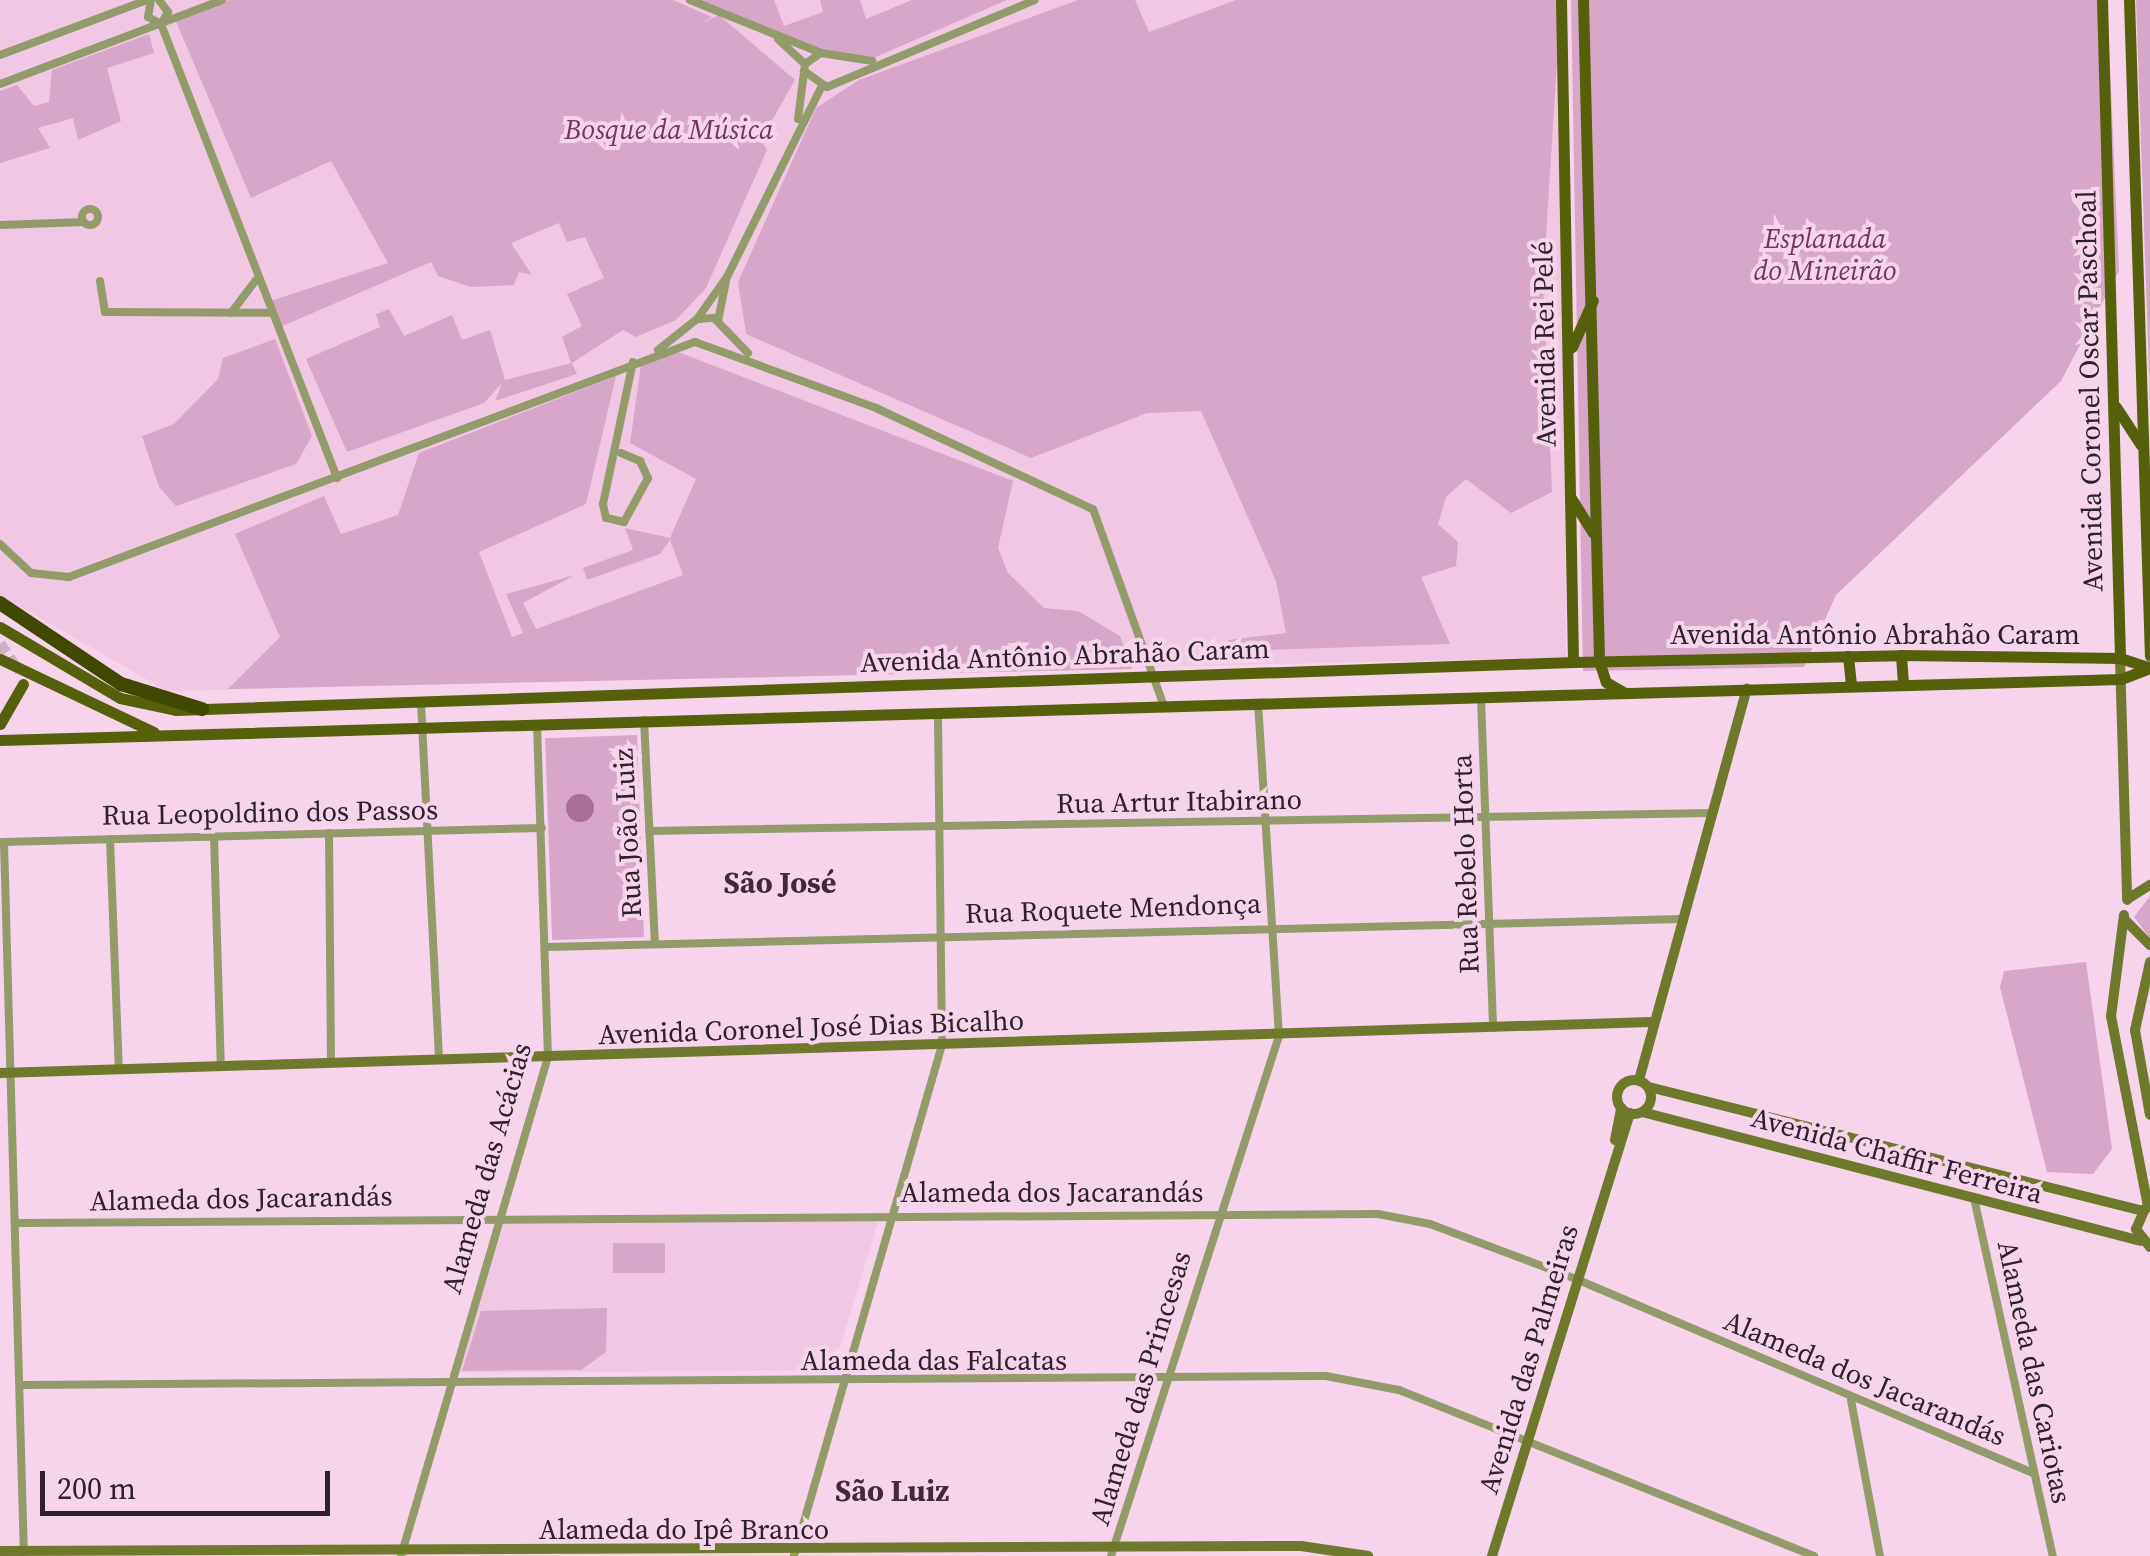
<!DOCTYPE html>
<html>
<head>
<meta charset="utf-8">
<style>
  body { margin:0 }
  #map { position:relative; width:2150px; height:1556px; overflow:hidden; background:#f6d4eb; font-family:"Source Serif 4",serif }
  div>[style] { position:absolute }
  .built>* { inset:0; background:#f0c8e4 }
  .green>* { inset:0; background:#d6a7c8; transform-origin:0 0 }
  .water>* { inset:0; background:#a87098 }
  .round { border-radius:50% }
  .primary-tunnel>* { height:11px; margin-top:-5.5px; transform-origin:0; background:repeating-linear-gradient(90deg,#ceb0c4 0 11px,transparent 0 16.5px) }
  .street>* { height:8px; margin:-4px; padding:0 4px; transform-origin:4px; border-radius:4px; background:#939b6b }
  .street>.ring { margin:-4px; padding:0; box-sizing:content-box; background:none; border:8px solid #939b6b; border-radius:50% }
  .secondary>* { height:10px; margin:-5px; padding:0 5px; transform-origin:5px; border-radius:5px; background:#6f792c }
  .secondary>.ring { margin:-5px; padding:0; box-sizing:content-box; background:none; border:10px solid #6f792c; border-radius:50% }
  .primary>* { height:11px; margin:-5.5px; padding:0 5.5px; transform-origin:5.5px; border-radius:5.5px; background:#565f0a }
  .highway>* { height:14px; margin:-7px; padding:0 7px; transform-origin:7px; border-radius:7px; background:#414900 }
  span { translate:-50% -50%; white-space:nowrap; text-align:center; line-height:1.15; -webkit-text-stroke:8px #f6d4eb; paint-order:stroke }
  .park-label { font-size:28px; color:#783367; font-style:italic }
  .street-label { font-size:28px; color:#2d212a }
  .neighbourhood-label { font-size:30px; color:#41283a; font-weight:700 }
  .scale { position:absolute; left:40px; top:1471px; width:290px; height:45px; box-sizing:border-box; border:5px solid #2d212a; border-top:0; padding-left:12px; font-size:30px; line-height:35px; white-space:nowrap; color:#2d212a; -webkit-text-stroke:8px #f6d4eb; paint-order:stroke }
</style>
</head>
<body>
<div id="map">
  <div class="built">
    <div style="clip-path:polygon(0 0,1561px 0,1566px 657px,167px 691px,0 595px)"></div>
    <div style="clip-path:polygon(879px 1219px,833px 1370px,458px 1373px,504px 1224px)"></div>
  </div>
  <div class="green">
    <div style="clip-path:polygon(229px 0,673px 0,712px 17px,699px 24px,719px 15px,795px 80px,761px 140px,767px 150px,706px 288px,676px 320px,636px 337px,623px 330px,572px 363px,577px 374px,495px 401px,502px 383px,484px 403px,347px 452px,306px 359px,380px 327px,376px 314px,389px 309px,404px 336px,452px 315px,462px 340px,490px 330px,505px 380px,571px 363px,562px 337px,582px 326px,567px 294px,604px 278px,585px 237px,567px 242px,559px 223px,511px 243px,532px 275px,519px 272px,514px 285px,471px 287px,438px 276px,431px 262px,280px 327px,270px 301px,388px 263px,331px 161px,251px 198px,175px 19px)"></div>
    <div style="clip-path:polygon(698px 0,774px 0,784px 26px,823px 12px,820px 0,860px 0,866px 19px,912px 0,1007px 0,871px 59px,821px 50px)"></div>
    <div style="clip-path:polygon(1078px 0,1135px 0,1149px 32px,1236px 0,1561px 0,1543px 283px,1552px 492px,1511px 513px,1466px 479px,1446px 497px,1438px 524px,1458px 542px,1456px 566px,1421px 577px,1450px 644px,1229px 651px,1228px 640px,1286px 633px,1276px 581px,1201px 411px,1147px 413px,1031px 458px,746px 334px,738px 282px,816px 108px,859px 80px)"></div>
    <div style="clip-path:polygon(1571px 0,2107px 0,2119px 271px,2061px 381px,1836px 595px,1804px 667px,1583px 671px)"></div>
    <div style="clip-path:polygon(2136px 0,2150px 0,2150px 401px)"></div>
    <div style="clip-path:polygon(149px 34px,154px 53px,107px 68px,121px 121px,78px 140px,73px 118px,38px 128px,50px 148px,0 163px,0 91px,17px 85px,34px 106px,49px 102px,52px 70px)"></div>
    <div style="clip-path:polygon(275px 339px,312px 436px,296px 464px,176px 506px,159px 487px,142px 436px,174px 424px,218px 379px,223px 358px)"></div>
    <div style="clip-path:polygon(678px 352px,1013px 481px,998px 548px,1008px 573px,1044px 608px,1078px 611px,1120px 636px,1132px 669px,228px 689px,280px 637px,235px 534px,324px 496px,341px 534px,398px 515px,419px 453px,616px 376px,586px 504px,479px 552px,512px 637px,523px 633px,506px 594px,575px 575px,523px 603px,536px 629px,683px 575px,670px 540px,660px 554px,587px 580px,583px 568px,633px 550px,625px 528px,670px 538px,696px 479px,630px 443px,641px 365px)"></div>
    <div style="left:637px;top:735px;width:202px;height:92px;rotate:88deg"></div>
    <div style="clip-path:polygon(2150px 896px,2150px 938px,2134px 917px)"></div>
    <div style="clip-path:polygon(2086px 962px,2112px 1149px,2093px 1174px,2047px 1172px,2000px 987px,2004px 971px)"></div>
    <div style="left:665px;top:1243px;width:30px;height:52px;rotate:90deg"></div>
    <div style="clip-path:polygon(607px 1308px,606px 1352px,581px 1370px,462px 1371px,481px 1311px)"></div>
  </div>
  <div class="water">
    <div class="round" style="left:566px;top:794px;width:28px;height:28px"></div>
  </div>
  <div class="primary-tunnel">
    <div style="left:0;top:643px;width:34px;rotate:56deg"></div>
  </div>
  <div class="street">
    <div style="left:151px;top:0;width:17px;rotate:100deg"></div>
    <div style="left:148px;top:17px;width:15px;rotate:28deg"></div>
    <div style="left:159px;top:0;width:15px;rotate:53deg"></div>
    <div style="left:168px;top:12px;width:14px;rotate:120deg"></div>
    <div style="left:690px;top:0;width:141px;rotate:22deg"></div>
    <div style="left:821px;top:53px;width:52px;rotate:8.9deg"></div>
    <div style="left:161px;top:24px;width:487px;rotate:68.8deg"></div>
    <div style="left:778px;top:39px;width:37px;rotate:43deg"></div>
    <div style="left:0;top:55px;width:157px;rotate:-20.5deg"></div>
    <div style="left:804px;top:71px;width:28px;rotate:35deg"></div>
    <div style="left:827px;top:87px;width:225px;rotate:-22.7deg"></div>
    <div style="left:0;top:84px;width:237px;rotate:-20.7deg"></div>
    <div style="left:798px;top:119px;width:55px;rotate:-82.7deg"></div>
    <div style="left:805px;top:64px;width:19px;rotate:-35deg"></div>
    <div class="ring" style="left:82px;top:209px;width:8px;height:8px"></div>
    <div style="left:0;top:225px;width:84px;rotate:-2deg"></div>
    <div style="left:100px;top:281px;width:31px;rotate:81deg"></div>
    <div style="left:105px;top:312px;width:164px;rotate:0.3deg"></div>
    <div style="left:231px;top:313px;width:41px;rotate:-52.9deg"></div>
    <div style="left:698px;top:319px;width:16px;rotate:-4deg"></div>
    <div style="left:714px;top:318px;width:49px;rotate:45.8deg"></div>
    <div style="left:718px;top:321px;width:41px;rotate:-78.7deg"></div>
    <div style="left:658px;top:350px;width:50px;rotate:-38.5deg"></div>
    <div style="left:697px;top:319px;width:52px;rotate:-54.5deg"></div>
    <div style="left:727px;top:277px;width:211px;rotate:-63.6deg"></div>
    <div style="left:621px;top:453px;width:21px;rotate:23deg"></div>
    <div style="left:640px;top:461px;width:19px;rotate:65deg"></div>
    <div style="left:648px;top:478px;width:50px;rotate:118.6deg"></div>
    <div style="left:624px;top:522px;width:18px;rotate:-167deg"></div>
    <div style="left:606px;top:518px;width:14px;rotate:-102deg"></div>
    <div style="left:603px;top:504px;width:145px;rotate:-78.1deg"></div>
    <div style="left:0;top:544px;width:42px;rotate:43.1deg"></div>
    <div style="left:31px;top:573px;width:38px;rotate:6deg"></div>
    <div style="left:69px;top:577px;width:669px;rotate:-20.58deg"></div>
    <div style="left:695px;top:342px;width:193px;rotate:20deg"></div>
    <div style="left:876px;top:408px;width:239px;rotate:25deg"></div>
    <div style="left:1093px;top:509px;width:209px;rotate:70.2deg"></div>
    <div style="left:1481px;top:698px;width:330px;rotate:87.9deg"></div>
    <div style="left:421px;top:703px;width:357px;rotate:87.1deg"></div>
    <div style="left:644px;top:720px;width:224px;rotate:87.2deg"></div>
    <div style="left:649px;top:831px;width:1061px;rotate:-0.97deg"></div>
    <div style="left:329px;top:833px;width:230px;rotate:89.5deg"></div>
    <div style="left:214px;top:836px;width:230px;rotate:88.3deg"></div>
    <div style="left:110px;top:839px;width:230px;rotate:87.8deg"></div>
    <div style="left:2px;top:842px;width:540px;rotate:-1.49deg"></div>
    <div style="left:4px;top:842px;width:714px;rotate:88.4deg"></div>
    <div style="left:547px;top:947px;width:1134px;rotate:-1.41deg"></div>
    <div style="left:1974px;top:1198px;width:367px;rotate:77.6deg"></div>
    <div style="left:19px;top:1223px;width:1359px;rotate:-0.38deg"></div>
    <div style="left:1378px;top:1214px;width:53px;rotate:10.9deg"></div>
    <div style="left:1430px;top:1224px;width:156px;rotate:20.6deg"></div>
    <div style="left:1576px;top:1279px;width:497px;rotate:23deg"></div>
    <div style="left:22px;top:1385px;width:1304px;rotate:-0.4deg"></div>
    <div style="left:1326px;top:1376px;width:74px;rotate:10.9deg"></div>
    <div style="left:1399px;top:1390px;width:447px;rotate:21.8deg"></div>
    <div style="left:1851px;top:1400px;width:159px;rotate:79.5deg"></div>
    <div style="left:401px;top:1556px;width:520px;rotate:-73.59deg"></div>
    <div style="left:548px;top:1057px;width:333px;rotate:-91.9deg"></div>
    <div style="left:794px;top:1556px;width:532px;rotate:-73.85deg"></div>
    <div style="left:942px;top:1045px;width:332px;rotate:-90.7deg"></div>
    <div style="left:1111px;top:1556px;width:546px;rotate:-72.1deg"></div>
    <div style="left:1279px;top:1036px;width:333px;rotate:-93.6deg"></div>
  </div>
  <div class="secondary">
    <div style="left:2120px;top:658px;width:242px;rotate:88.3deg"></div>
    <div style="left:2129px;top:898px;width:25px;rotate:-32deg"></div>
    <div style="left:2124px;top:915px;width:102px;rotate:97.3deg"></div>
    <div style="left:2111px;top:1016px;width:195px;rotate:79deg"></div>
    <div style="left:2124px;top:919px;width:37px;rotate:45deg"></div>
    <div style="left:2150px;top:962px;width:70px;rotate:102.4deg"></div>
    <div style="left:2135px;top:1030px;width:86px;rotate:80deg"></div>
    <div style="left:0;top:1073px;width:1652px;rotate:-1.77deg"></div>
    <div class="ring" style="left:1617px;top:1080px;width:24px;height:24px"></div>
    <div style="left:1639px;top:1080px;width:406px;rotate:-74.6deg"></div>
    <div style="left:1649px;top:1087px;width:509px;rotate:14.09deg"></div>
    <div style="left:1642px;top:1112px;width:515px;rotate:14.49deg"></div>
    <div style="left:1615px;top:1140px;width:33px;rotate:-79deg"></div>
    <div style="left:2145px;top:1209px;width:22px;rotate:114deg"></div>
    <div style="left:2136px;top:1229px;width:23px;rotate:52deg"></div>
    <div style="left:0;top:1551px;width:1301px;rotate:-0.22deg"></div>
    <div style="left:1301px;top:1546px;width:68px;rotate:8.5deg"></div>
    <div style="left:1492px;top:1556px;width:464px;rotate:-72.7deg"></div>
  </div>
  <div class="primary">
    <div style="left:1561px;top:0;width:662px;rotate:88.96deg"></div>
    <div style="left:1583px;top:0;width:661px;rotate:88.61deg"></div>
    <div style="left:1599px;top:661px;width:22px;rotate:72deg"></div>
    <div style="left:1606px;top:682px;width:22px;rotate:30deg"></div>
    <div style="left:2102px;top:0;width:658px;rotate:88.43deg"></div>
    <div style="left:2129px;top:0;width:656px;rotate:88.17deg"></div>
    <div style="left:1572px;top:347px;width:51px;rotate:-65.9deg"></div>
    <div style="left:2116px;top:407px;width:45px;rotate:56.7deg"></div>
    <div style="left:1571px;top:498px;width:41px;rotate:57.8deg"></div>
    <div style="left:0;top:627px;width:139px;rotate:30.6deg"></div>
    <div style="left:120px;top:698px;width:57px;rotate:12.1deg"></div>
    <div style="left:176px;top:710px;width:1398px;rotate:-1.97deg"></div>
    <div style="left:1573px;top:662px;width:327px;rotate:-1.2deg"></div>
    <div style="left:1900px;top:655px;width:220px;rotate:0.8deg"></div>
    <div style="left:2120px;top:658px;width:32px;rotate:18deg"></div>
    <div style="left:1901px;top:655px;width:29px;rotate:86deg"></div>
    <div style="left:1848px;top:656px;width:30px;rotate:84deg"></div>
    <div style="left:0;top:659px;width:170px;rotate:25.4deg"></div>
    <div style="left:0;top:724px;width:46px;rotate:-60.1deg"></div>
    <div style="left:0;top:740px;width:2122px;rotate:-1.65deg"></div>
    <div style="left:2121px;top:679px;width:31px;rotate:-21deg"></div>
  </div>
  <div class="highway">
    <div style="left:0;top:603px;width:146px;rotate:33.8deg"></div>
    <div style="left:121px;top:684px;width:85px;rotate:17.2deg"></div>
  </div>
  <div class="park-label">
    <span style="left:669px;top:129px">Bosque da Música</span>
    <span style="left:1825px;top:254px">Esplanada<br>do Mineirão</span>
  </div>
  <div class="street-label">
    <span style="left:1544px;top:344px;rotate:-91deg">Avenida Rei Pelé</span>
    <span style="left:2089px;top:391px;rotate:-91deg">Avenida Coronel Oscar Paschoal</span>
    <span style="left:1875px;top:634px">Avenida Antônio Abrahão Caram</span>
    <span style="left:1065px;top:655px;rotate:-2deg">Avenida Antônio Abrahão Caram</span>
    <span style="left:1179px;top:801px;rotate:-1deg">Rua Artur Itabirano</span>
    <span style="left:270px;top:812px;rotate:-1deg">Rua Leopoldino dos Passos</span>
    <span style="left:627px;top:833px;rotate:-93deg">Rua João Luiz</span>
    <span style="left:1465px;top:864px;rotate:-92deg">Rua Rebelo Horta</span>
    <span style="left:1113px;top:908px;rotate:-2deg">Rua Roquete Mendonça</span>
    <span style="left:811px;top:1027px;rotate:-2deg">Avenida Coronel José Dias Bicalho</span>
    <span style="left:1897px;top:1155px;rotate:15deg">Avenida Chaffir Ferreira</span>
    <span style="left:486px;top:1168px;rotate:-74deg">Alameda das Acácias</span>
    <span style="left:1052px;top:1192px">Alameda dos Jacarandás</span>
    <span style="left:241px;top:1198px;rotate:-1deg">Alameda dos Jacarandás</span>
    <span style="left:1528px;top:1359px;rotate:-73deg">Avenida das Palmeiras</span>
    <span style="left:934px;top:1360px">Alameda das Falcatas</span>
    <span style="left:2035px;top:1372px;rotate:78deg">Alameda das Cariotas</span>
    <span style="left:1865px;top:1378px;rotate:23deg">Alameda dos Jacarandás</span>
    <span style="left:1140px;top:1388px;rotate:-73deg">Alameda das Princesas</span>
    <span style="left:684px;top:1529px">Alameda do Ipê Branco</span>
  </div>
  <div class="neighbourhood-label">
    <span style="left:780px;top:883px">São José</span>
    <span style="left:892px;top:1491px">São Luiz</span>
  </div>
  <div class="scale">200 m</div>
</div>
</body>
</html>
